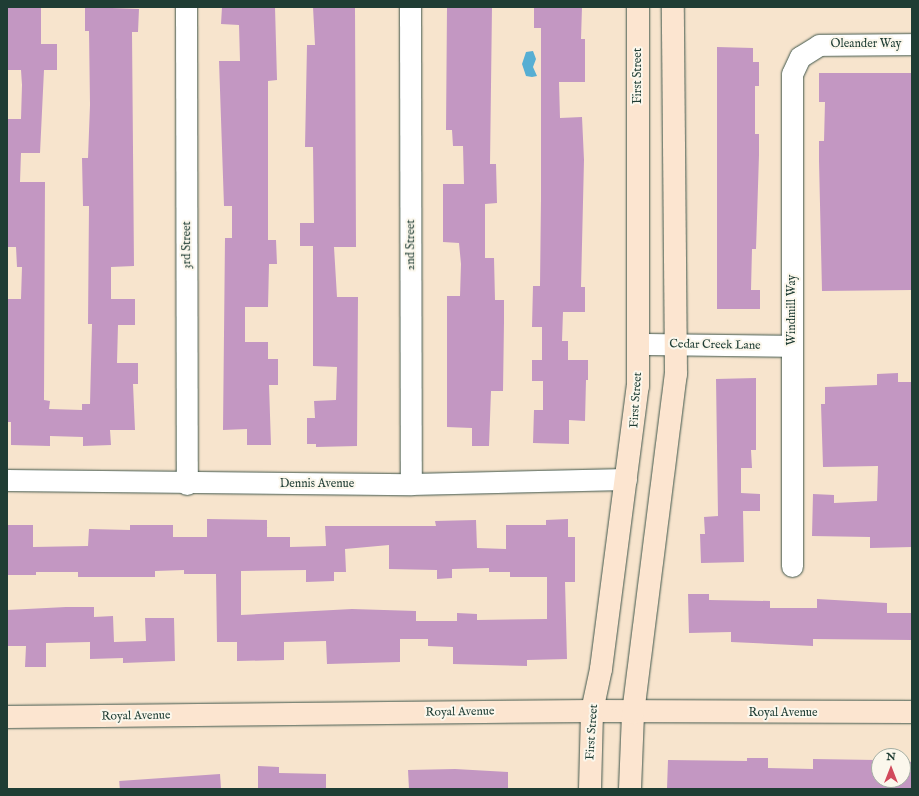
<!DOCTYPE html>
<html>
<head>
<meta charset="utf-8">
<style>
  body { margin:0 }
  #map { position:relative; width:919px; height:796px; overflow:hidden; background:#f7e4cd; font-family:"IM FELL English",serif }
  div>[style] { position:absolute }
  .water>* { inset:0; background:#56aed3 }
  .building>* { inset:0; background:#c397c2; transform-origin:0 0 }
  .roads { filter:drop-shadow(0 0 1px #3f564b) drop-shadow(0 0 1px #3f564b) }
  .minor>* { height:21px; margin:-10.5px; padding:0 10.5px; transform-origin:10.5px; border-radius:10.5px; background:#fff }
  .secondary>* { height:22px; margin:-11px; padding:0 11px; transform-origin:11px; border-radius:11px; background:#fce5d0 }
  span { translate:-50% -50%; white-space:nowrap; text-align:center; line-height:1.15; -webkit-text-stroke:4px #fbf7ec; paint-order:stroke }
  .street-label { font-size:12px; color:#1f3d34 }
  .frame { position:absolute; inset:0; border:8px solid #1f3d34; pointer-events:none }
  .north { position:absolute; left:871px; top:748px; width:40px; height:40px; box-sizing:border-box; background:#fbf7ec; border:1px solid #a3ada2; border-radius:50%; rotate:0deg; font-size:11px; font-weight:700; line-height:16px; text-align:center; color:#1f3d34 }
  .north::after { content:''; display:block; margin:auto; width:14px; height:18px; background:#d1495b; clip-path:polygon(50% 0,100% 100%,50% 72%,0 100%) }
</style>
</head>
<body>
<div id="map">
  <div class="water">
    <div style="clip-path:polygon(533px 51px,536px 59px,533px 67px,537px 76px,532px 77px,526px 76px,522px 64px,526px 52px)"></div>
  </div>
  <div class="building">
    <div style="clip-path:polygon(41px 7px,41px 44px,57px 44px,57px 70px,44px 70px,40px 153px,21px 153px,20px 182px,45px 182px,44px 400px,50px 401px,49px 409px,82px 410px,82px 404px,90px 404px,92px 324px,88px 324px,89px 206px,83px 206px,82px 158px,88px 158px,90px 105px,89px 31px,85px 31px,85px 7px,139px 9px,138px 32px,132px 32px,134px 266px,111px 267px,111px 299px,135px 299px,135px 325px,118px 325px,117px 363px,138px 363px,138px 384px,133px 384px,135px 430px,110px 430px,111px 445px,83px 446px,83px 437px,50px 436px,50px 446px,11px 445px,11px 422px,7px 422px,7px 299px,21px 299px,22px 267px,17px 267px,16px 247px,7px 247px,7px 119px,21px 119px,22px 85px,21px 70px,7px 70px,7px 8px)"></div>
    <div style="clip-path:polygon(222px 7px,275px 7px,277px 80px,268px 81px,268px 240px,276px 240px,277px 264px,269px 264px,268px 307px,245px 307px,245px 342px,268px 342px,268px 359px,278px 359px,278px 385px,269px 385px,271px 445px,247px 445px,247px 429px,223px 430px,225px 238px,232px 238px,232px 206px,224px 206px,219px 61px,240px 61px,239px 25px,221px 24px)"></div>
    <div style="clip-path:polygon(313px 7px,355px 7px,356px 247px,334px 247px,337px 297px,358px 297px,357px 446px,316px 447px,316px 444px,307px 444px,307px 418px,315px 418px,314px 401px,336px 400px,337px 367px,313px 366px,313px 246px,300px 246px,300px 223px,314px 223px,313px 147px,305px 147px,307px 45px,315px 45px)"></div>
    <div style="clip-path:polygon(447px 7px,492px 7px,490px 164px,496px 164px,497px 203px,485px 204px,485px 258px,494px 258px,495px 300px,504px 300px,504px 322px,503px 391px,491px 391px,489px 446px,472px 446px,472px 428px,447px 427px,447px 296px,460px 296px,461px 264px,459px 243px,443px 242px,443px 184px,464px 184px,463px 146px,453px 146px,452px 130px,446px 130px)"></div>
    <div style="clip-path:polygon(534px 7px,582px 7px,581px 39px,585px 39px,585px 82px,559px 82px,560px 118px,582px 117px,584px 160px,581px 287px,585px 287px,585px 312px,563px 312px,562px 341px,568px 341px,568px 360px,588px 360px,588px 380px,586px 380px,585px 421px,569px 420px,569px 444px,533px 443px,534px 410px,543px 410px,543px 381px,532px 381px,532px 360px,542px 360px,542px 327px,532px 327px,533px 286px,540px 286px,541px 199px,541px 28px,534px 28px)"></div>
    <div style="clip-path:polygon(717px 47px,753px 48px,753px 62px,759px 62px,759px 86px,755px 86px,755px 134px,759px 134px,759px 155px,756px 249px,752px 249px,751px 290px,760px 290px,760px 309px,717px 309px)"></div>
    <div style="clip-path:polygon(819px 73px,912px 73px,912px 290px,822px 291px,819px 161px,819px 141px,824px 141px,825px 102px,819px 102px)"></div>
    <div style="clip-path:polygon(898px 373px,898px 382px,912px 382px,912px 547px,870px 548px,870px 537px,812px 536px,813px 494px,834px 495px,834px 503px,877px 501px,878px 466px,823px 467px,821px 404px,825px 404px,825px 387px,877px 385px,877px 374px)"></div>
    <div style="clip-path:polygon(756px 378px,756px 450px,751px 450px,752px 468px,741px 468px,741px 493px,760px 494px,760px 511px,743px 511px,744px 562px,701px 563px,700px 534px,705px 534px,704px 517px,718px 516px,716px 379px)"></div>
    <div style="clip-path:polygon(evenodd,207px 519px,267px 520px,267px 537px,290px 537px,290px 547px,326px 546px,325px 526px,436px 526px,435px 521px,476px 520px,477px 548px,506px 549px,506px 525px,546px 525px,546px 520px,568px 519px,568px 537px,575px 537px,575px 582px,565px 582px,567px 659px,527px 660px,527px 666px,453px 664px,453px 647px,428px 646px,428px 639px,400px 639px,400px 662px,327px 664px,326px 641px,284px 642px,284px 660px,237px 661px,237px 642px,217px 642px,216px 574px,184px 574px,184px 570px,155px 571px,155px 577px,78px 577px,78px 572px,36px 572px,36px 575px,7px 575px,7px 525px,33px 525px,33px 547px,88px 546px,89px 529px,130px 530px,130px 525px,173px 525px,173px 537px,207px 537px,207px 519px,389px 545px,389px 569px,437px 570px,437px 579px,452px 578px,452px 569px,489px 568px,489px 572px,510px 572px,510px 577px,547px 577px,547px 619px,477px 620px,477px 614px,457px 613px,457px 621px,416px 621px,416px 611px,352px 609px,241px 615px,241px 571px,306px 570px,306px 582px,334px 581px,334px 572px,346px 572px,345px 549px,389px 545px)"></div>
    <div style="clip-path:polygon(688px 594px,709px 594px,709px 600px,770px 601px,770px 608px,817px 608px,817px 599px,887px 603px,887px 613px,912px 613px,912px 640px,813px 639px,813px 646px,731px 642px,731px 632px,689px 633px)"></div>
    <div style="clip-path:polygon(66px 607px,94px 607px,94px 617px,113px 616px,114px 642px,146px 641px,145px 618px,174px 618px,175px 661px,123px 663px,123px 658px,90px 659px,90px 642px,46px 643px,46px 667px,25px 667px,26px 646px,7px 646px,7px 610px)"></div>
    <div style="clip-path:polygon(747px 758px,768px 758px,768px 768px,813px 769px,813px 759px,876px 760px,879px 780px,903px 780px,903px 761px,912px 762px,912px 789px,667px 789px,668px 760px,747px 761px)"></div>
    <div style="clip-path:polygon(258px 766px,279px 767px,279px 773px,326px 774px,326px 789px,258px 789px)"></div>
    <div style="clip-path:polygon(455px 769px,508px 772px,508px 789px,409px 789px,408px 770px)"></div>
    <div style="left:220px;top:774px;width:15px;height:101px;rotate:86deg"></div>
  </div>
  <div class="roads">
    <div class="minor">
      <div style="left:186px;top:7px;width:477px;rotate:89.9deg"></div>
      <div style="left:410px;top:7px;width:477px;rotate:89.9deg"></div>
      <div style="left:638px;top:344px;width:154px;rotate:0.7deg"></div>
      <div style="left:7px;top:480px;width:404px;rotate:0.6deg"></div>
      <div style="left:411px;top:484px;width:215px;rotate:-1.3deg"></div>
      <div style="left:792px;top:566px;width:492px;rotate:-90deg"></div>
      <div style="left:792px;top:74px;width:19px;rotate:-65deg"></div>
      <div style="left:800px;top:57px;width:22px;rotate:-32deg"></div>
      <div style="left:819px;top:45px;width:93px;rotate:-0.6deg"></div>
    </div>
    <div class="secondary">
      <div style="left:7px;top:717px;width:585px;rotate:-0.59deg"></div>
      <div style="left:592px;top:711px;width:320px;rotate:0.2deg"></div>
      <div style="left:590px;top:789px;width:78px;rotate:-88.5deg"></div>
      <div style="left:592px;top:711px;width:43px;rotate:-77.9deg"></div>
      <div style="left:601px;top:669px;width:285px;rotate:-82.6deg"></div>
      <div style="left:638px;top:386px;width:379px;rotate:-90deg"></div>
      <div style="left:630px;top:789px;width:76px;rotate:-87.7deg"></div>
      <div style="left:633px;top:713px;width:342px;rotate:-82.8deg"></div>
      <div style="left:676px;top:374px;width:367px;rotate:-90.5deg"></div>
    </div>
  </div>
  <div class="street-label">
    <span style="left:866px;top:44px">Oleander Way</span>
    <span style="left:638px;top:76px;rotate:-90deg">First Street</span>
    <span style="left:187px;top:245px;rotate:-90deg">3rd Street</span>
    <span style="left:411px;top:245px;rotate:-90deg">2nd Street</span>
    <span style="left:792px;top:310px;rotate:-90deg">Windmill Way</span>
    <span style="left:715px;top:345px;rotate:1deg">Cedar Creek Lane</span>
    <span style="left:636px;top:400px;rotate:-86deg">First Street</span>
    <span style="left:317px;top:484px">Dennis Avenue</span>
    <span style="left:460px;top:712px;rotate:-1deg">Royal Avenue</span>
    <span style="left:783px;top:713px">Royal Avenue</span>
    <span style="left:136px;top:716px;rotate:-1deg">Royal Avenue</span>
    <span style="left:592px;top:732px;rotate:-86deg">First Street</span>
  </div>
  <div class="frame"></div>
  <div class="north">N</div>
</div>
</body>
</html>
